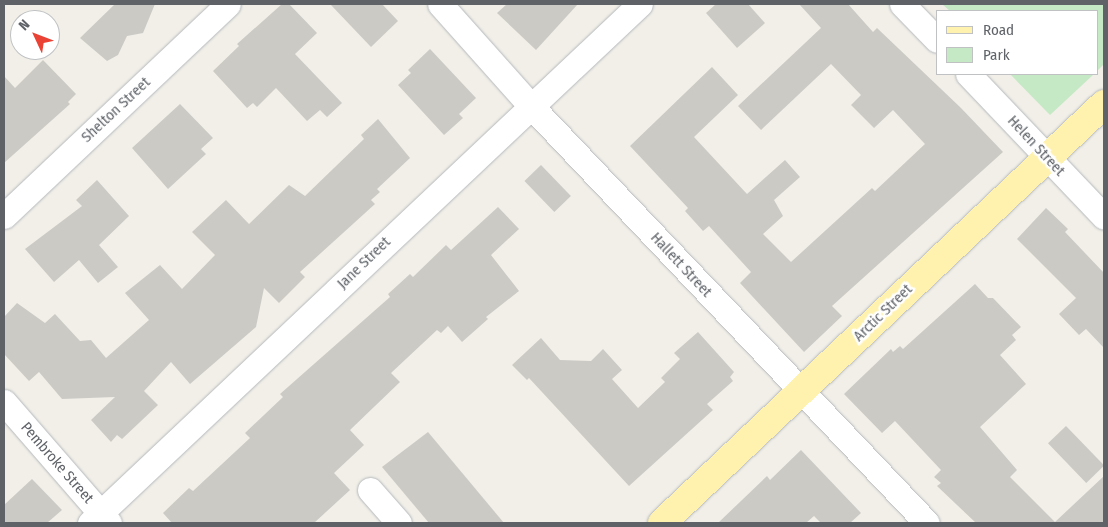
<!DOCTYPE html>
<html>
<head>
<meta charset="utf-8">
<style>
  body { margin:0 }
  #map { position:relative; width:1108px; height:527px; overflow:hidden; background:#f1efe8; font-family:"Fira Sans Condensed",sans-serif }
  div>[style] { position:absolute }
  .green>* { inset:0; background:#c5e8c5 }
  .building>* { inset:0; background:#cccac5; transform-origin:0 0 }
  .roads { filter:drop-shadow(0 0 1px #b5b8bc) drop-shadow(0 0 1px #b5b8bc) }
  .minor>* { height:25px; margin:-12.5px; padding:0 12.5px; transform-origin:12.5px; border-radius:12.5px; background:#fff }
  .major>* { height:28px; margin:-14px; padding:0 14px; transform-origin:14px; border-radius:14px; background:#fff2af }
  span { translate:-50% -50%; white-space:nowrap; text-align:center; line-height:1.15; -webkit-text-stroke:5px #fff; paint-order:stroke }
  .street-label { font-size:15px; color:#5f6368 }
  .frame { position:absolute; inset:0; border:5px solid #5f6368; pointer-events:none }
  .legend { position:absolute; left:936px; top:10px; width:162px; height:65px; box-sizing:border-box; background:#fff; border:1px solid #bfc1c3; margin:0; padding:6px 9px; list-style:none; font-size:15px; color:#5f6368 }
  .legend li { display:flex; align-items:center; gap:10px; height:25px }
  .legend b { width:25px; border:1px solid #bfc1c3 }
  .north { position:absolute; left:10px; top:10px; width:50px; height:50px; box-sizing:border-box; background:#fff; border:1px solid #bfc1c3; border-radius:50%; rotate:313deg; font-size:14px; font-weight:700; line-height:20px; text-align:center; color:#5f6368 }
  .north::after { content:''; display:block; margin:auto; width:18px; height:22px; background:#ea4335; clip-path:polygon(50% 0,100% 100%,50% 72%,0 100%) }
</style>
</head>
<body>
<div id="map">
  <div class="green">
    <div style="clip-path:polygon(942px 4px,1104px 4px,1104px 64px,1097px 71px,1097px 11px,950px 11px)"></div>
    <div style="clip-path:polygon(1010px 74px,1094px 74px,1050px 115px)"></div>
  </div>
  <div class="building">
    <div style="clip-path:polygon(115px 4px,155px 4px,143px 33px,127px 36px,118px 55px,107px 61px,80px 38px)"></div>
    <div style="clip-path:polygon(282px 4px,289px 4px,317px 33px,295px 54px,342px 103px,327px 117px,320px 110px,307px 121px,276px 88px,257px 107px,253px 103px,247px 108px,213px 71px,239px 46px,237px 44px)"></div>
    <div style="clip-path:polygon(330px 4px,382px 4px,398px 21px,371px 47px)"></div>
    <div style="clip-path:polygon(507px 4px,578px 4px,536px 50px,497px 13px)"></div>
    <div style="clip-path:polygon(716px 4px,748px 4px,765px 23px,737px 48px,706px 13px)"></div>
    <div style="clip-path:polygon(799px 4px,848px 4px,873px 32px,877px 28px,961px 108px,1003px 152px,832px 306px,842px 316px,804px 352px,740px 283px,751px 272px,709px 226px,703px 231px,685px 211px,688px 208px,630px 146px,712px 67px,738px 95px,694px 137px,747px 194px,785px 160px,800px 177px,774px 200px,783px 216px,763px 234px,791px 262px,872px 188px,875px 191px,925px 144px,893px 110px,874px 128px,851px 105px,861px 95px,831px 64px,761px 130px,738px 106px,821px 28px)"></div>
    <div style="clip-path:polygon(430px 49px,476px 98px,459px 114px,463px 118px,444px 135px,398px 85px,411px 73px,408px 70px)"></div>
    <div style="clip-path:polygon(43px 60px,76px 94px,68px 102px,70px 104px,4px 163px,4px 76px,15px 88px)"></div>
    <div style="clip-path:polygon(180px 104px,213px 138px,201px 149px,206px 154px,168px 189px,132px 148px)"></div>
    <div style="clip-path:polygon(378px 119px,410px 158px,377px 189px,380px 192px,371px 200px,375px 204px,300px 272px,305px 277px,279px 303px,264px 288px,256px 327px,190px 384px,171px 362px,144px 391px,158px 405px,122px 439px,117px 435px,111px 442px,91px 420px,115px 397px,62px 399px,39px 372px,29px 381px,4px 354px,4px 317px,17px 303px,45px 323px,55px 314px,80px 341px,91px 340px,106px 358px,149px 320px,125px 293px,160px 265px,182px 289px,215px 255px,192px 232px,226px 200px,249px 224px,289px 185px,305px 196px,364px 139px,361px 135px)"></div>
    <div style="left:541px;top:165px;width:43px;height:23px;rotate:46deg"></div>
    <div style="clip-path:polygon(97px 180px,129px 216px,99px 245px,118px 267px,98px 283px,79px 260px,54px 282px,25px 249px,82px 206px,76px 200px)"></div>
    <div style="clip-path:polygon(498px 207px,519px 229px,491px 255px,519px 291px,486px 317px,488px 319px,462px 342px,448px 326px,441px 333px,437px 330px,391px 373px,400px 382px,350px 430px,364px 445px,334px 473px,350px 490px,314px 523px,172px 523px,163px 513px,189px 488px,193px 491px,250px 438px,245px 433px,283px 397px,280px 394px,390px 297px,388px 294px,410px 274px,413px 277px,446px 245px,451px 250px)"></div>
    <div style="clip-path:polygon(1046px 208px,1068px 229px,1065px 232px,1104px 273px,1104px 348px,1086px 329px,1079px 335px,1059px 314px,1076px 298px,1017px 239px)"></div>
    <div style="clip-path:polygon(975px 284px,988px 298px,993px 298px,1021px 327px,1012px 335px,1016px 340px,1000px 355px,1026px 384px,980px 427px,1017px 470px,1010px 477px,1055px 522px,1104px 476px,1104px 523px,976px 523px,937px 486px,941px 483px,934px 477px,941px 470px,895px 421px,882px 433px,844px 394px,891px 349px,893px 352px,900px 346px,903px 349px)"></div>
    <div style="clip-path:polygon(698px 332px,734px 372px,730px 377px,733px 381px,707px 404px,713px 410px,629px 486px,529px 378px,527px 380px,512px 365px,541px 338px,560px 360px,591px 361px,603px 349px,622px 370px,612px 379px,638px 408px,665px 382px,661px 378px,680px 359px,674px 353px)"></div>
    <div style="left:1066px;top:426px;width:55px;height:25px;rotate:46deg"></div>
    <div style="clip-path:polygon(428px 432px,504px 523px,429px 523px,382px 467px)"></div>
    <div style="clip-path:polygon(801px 450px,861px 513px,850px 523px,821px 523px,814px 516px,806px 523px,718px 523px,767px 476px,770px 480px)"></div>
    <div style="clip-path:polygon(32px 479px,62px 510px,47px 523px,4px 523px,4px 505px)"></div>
  </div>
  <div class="roads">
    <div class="minor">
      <div style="left:440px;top:4px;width:135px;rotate:48.3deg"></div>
      <div style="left:530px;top:105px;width:576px;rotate:46.48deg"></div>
      <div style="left:902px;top:4px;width:50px;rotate:45.8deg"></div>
      <div style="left:968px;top:74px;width:197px;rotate:46.4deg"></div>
      <div style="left:4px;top:216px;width:308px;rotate:-43.4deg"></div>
      <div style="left:4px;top:402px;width:160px;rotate:49deg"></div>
      <div style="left:370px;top:490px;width:44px;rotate:48.7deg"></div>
      <div style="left:90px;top:523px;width:756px;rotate:-43.34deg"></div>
    </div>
    <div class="major">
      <div style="left:662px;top:523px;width:609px;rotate:-43.47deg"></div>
    </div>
  </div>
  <div class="street-label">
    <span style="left:116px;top:110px;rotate:-43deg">Shelton Street</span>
    <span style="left:1036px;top:146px;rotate:47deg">Helen Street</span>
    <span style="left:364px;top:263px;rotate:-44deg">Jane Street</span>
    <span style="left:681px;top:265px;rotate:47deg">Hallett Street</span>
    <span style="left:883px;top:313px;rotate:-44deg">Arctic Street</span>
    <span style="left:57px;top:463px;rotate:49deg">Pembroke Street</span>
  </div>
  <div class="frame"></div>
  <ul class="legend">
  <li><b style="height:6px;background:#fff2af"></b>Road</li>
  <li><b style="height:14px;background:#c5e8c5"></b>Park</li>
  </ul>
  <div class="north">N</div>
</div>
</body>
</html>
